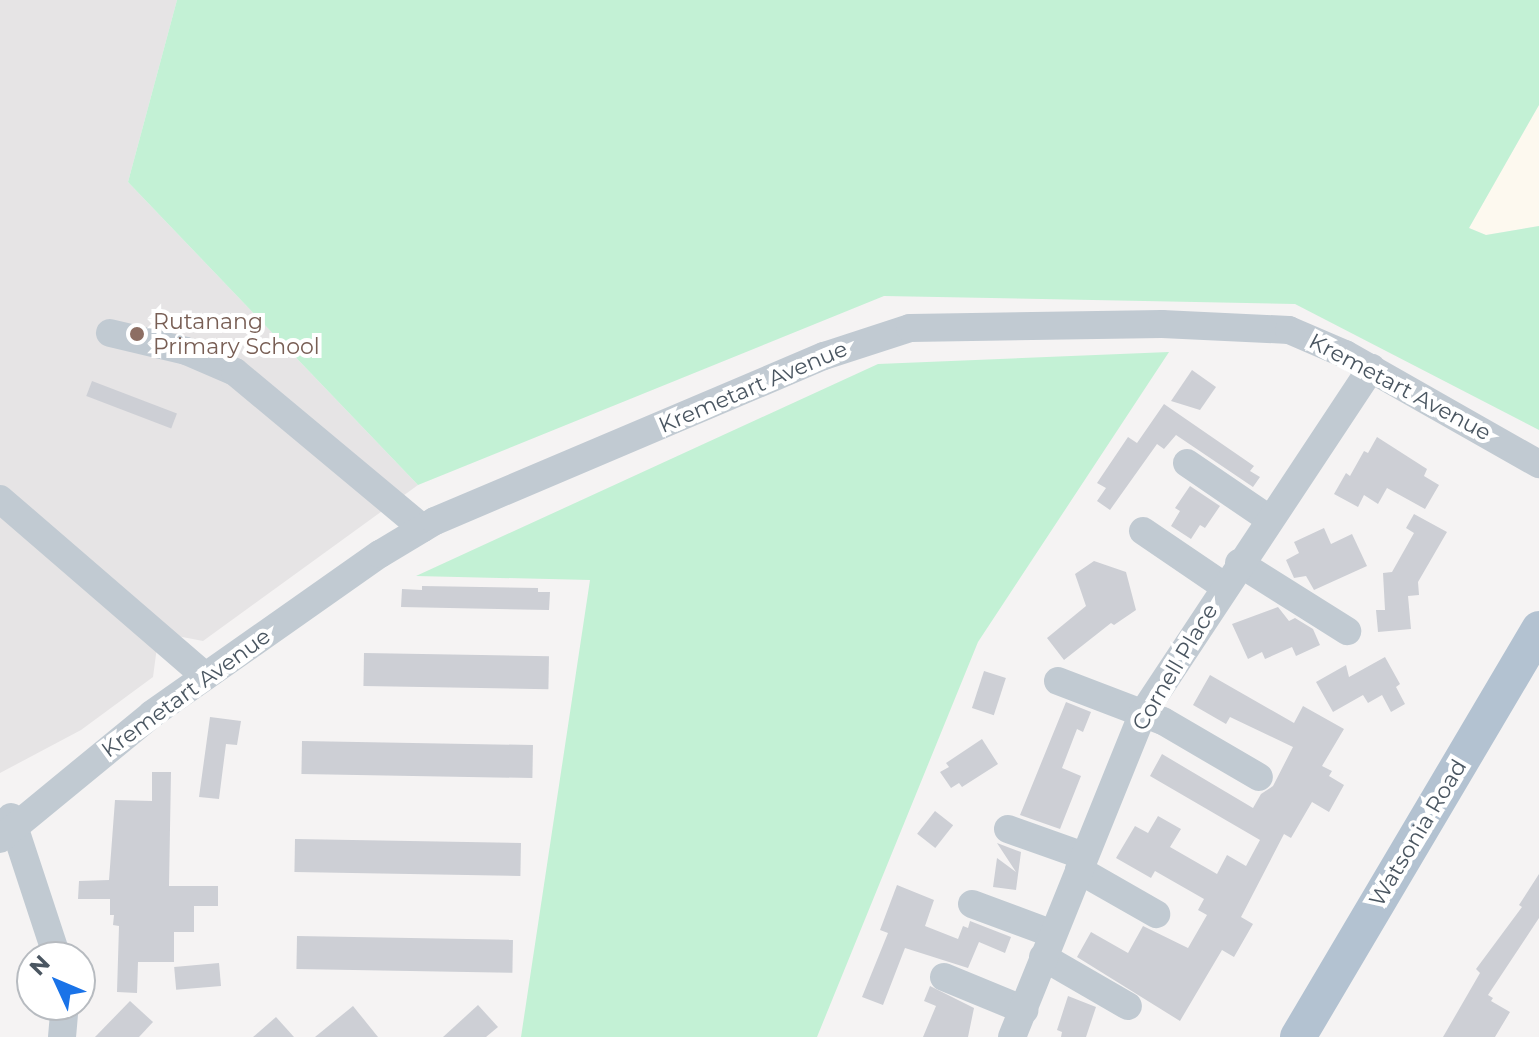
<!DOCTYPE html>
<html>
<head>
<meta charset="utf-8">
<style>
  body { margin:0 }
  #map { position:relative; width:1539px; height:1037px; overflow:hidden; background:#f5f3f3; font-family:Montserrat,sans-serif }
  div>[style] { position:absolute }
  .commercial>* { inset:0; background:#fdf9ef }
  .education>* { inset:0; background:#e6e4e5 }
  .green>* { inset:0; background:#c3f1d5 }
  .building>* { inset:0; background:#cdcfd5; transform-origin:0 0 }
  .minor>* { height:28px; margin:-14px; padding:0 14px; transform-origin:14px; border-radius:14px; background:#c1cad2 }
  .major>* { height:36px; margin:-18px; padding:0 18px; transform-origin:18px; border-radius:18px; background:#b3c2d1 }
  .dots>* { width:22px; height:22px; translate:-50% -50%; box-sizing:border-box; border:4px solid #fff; border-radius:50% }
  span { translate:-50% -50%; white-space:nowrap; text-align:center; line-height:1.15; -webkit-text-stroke:8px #fff; paint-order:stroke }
  .education-label { font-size:22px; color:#785e54 }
  .left { translate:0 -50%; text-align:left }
  .street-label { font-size:22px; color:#4a5661 }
  .north { position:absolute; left:16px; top:941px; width:80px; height:80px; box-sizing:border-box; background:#fff; border:2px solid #b7bbc0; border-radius:50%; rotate:314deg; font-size:22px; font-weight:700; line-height:32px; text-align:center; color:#4a5661 }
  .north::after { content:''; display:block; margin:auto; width:28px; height:36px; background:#1a73e8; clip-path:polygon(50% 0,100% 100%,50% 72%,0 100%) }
</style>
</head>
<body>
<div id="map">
  <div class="commercial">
    <div style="clip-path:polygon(1539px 105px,1539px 226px,1486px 235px,1469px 228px)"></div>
  </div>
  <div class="education">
    <div style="clip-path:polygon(0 0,177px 0,128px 182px,418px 485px,203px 641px,172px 635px,157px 647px,153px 677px,81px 730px,0 773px)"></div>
  </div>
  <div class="green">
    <div style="clip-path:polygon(177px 0,1539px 0,1539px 105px,1469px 228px,1486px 235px,1539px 226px,1539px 430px,1295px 304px,884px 296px,418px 485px,128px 182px)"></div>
    <div style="clip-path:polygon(1169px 352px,978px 642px,817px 1037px,521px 1037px,590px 580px,416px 576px,878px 364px)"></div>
  </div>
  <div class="building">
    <div style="clip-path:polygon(1192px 370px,1216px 387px,1200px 410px,1171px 401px)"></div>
    <div style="left:92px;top:381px;width:91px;height:16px;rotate:21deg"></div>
    <div style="clip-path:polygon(1164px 404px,1254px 466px,1250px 471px,1260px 477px,1253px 487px,1176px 435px,1164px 449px,1157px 444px,1110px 510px,1097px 501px,1106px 488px,1097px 483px,1128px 437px,1137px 443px)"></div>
    <div style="clip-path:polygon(1377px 437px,1427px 469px,1424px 476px,1439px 485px,1425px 509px,1387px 488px,1378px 504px,1364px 495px,1358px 507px,1334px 494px,1346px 473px,1350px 476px,1364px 451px,1368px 453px)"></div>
    <div style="clip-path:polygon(1190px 486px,1220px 506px,1205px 528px,1200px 525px,1191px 539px,1171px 526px,1180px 511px,1175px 508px)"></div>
    <div style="clip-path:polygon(1414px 514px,1447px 532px,1418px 582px,1419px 595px,1408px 596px,1411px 629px,1378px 632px,1376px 610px,1385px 610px,1383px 573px,1392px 572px,1414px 533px,1406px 528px)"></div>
    <div style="clip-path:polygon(1324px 528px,1331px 544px,1352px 534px,1367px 566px,1314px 590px,1306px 576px,1294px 578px,1286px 560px,1299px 553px,1294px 542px)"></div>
    <div style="clip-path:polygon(1094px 561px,1126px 572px,1136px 610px,1114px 625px,1111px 623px,1064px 660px,1047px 638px,1086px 606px,1075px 574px)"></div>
    <div style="clip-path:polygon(422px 586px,538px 588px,538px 592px,550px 592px,549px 610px,401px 607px,402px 589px,422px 590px)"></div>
    <div style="clip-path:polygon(1278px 607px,1289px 621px,1295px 618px,1313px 629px,1320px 645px,1296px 656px,1292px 647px,1265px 659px,1262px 652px,1248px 659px,1232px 624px)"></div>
    <div style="left:364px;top:653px;width:185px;height:33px;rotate:1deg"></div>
    <div style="clip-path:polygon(1385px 657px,1400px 684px,1396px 687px,1405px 704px,1391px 712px,1382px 695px,1368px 703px,1363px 695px,1333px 712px,1316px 682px,1346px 665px,1349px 677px)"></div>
    <div style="left:984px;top:671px;width:23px;height:39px;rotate:18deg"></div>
    <div style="clip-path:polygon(1210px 675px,1294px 723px,1303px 706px,1344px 729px,1322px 766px,1332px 771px,1329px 776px,1344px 785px,1329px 812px,1312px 802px,1291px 838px,1284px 834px,1241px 917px,1253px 924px,1234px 957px,1222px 950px,1180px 1021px,1077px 957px,1091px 932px,1128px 953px,1143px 926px,1188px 948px,1207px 915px,1198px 910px,1204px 899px,1155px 871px,1151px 878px,1116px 858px,1135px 826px,1148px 833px,1158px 816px,1181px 829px,1170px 847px,1217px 874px,1227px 855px,1246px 866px,1260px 840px,1150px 776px,1162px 754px,1253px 808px,1261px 794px,1273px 786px,1293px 747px,1230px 717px,1226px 724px,1193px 705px)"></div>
    <div style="clip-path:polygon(1066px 702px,1091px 712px,1083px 732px,1077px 729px,1062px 768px,1081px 776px,1060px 829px,1020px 815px)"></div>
    <div style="clip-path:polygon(210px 717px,241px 721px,237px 745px,226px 744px,219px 799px,199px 797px)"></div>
    <div style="clip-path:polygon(982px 739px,998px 764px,962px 787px,959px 783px,951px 788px,940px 772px,949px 767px,946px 763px)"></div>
    <div style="left:302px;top:741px;width:231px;height:33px;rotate:1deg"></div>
    <div style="clip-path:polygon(152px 772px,171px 772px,169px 886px,218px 886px,218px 906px,194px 906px,194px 932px,174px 932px,174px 962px,138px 962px,137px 993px,117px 992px,119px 926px,113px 925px,114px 915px,110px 915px,110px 899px,78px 899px,79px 881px,109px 880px,115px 800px,152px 801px)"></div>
    <div style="left:935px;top:811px;width:23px;height:29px;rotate:38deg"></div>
    <div style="left:295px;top:839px;width:226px;height:33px;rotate:1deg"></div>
    <div style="clip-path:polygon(997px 843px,1021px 852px,1016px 890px,993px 887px,997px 858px,1016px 872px)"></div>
    <div style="clip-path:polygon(1539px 874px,1539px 918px,1488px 995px,1493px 998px,1491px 1001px,1510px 1012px,1495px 1037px,1443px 1037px,1480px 973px,1476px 969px,1522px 907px,1519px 905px)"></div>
    <div style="clip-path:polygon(897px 885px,934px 900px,925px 926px,958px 939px,963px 926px,968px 928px,970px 921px,1011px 937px,1005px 953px,979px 942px,968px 968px,905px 948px,883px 1005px,862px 997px,888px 933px,880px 930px)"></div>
    <div style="left:297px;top:936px;width:216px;height:33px;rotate:1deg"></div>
    <div style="left:219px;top:963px;width:23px;height:45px;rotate:85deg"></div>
    <div style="clip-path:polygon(930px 986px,974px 1008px,968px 1037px,923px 1037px,936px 1006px,924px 1001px)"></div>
    <div style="clip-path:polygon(1068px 996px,1096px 1007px,1086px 1037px,1061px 1037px,1062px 1032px,1057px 1030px)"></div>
    <div style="clip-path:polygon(130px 1001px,153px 1022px,139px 1037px,95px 1037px)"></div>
    <div style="clip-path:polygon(478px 1005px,498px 1027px,486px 1037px,443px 1037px)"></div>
    <div style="clip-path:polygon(353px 1006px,378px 1037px,315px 1037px)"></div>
    <div style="clip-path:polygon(276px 1017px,294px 1037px,253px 1037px)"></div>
  </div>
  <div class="minor">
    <div style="left:110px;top:333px;width:78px;rotate:13.3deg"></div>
    <div style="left:186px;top:351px;width:53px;rotate:23.2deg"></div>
    <div style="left:235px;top:372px;width:244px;rotate:39.8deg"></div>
    <div style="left:1187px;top:463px;width:99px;rotate:34.3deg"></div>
    <div style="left:0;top:499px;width:271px;rotate:40.8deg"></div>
    <div style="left:1143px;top:531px;width:98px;rotate:34.2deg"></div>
    <div style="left:1239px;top:563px;width:128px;rotate:32.2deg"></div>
    <div style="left:1058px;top:681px;width:112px;rotate:20.9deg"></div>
    <div style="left:1163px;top:721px;width:111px;rotate:30.3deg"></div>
    <div style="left:11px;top:817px;width:147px;rotate:71.8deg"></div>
    <div style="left:1008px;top:829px;width:81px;rotate:19.6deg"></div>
    <div style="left:0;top:839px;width:197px;rotate:-39.4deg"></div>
    <div style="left:152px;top:714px;width:279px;rotate:-35.1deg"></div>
    <div style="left:380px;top:554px;width:64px;rotate:-31deg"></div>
    <div style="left:435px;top:521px;width:423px;rotate:-23deg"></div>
    <div style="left:824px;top:356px;width:90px;rotate:-18deg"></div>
    <div style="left:910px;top:328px;width:252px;rotate:-0.9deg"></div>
    <div style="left:1162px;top:324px;width:127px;rotate:2.7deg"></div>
    <div style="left:1289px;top:330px;width:61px;rotate:23.2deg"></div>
    <div style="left:1345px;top:354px;width:223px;rotate:29.6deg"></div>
    <div style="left:1079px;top:870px;width:89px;rotate:29.7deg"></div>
    <div style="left:972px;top:904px;width:86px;rotate:20.3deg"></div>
    <div style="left:1043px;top:957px;width:98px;rotate:30deg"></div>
    <div style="left:944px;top:977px;width:87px;rotate:22.4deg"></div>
    <div style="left:62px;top:1037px;width:32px;rotate:-85deg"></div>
    <div style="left:1012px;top:1037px;width:349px;rotate:-68deg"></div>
    <div style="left:1143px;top:713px;width:414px;rotate:-56.5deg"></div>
  </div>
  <div class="major">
    <div style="left:1298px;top:1037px;width:474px;rotate:-59.4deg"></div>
  </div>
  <div class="dots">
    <div style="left:137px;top:334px;background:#8d6e63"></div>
  </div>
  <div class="education-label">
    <span class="left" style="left:153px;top:334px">Rutanang<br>Primary School</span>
  </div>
  <div class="street-label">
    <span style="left:753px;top:387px;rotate:-23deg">Kremetart Avenue</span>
    <span style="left:1400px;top:387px;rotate:28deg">Kremetart Avenue</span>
    <span style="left:1175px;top:667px;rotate:-59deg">Cornell Place</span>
    <span style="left:186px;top:693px;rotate:-36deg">Kremetart Avenue</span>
    <span style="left:1418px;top:833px;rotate:-59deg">Watsonia Road</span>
  </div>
  <div class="north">N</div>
</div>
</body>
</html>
